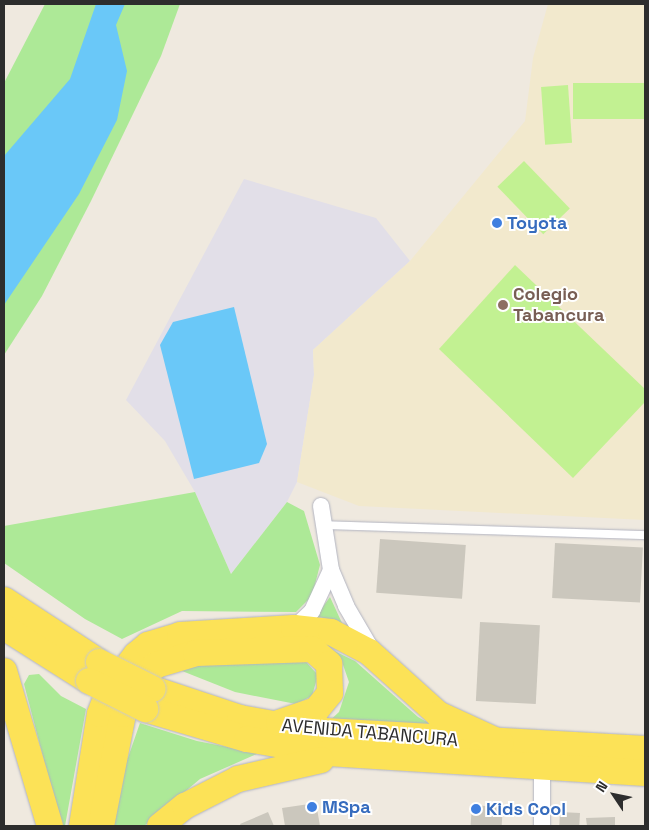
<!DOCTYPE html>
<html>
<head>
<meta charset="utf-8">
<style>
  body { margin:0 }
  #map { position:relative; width:649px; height:830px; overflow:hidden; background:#efe9df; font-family:"Space Grotesk",sans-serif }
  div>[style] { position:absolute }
  .industrial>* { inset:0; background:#e2dfe8 }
  .education>* { inset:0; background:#f2e9cd }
  .green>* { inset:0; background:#ade997 }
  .pitch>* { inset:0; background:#c2f192; transform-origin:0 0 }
  .water>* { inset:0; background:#6ac8f8 }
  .building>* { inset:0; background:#cbc7bd; transform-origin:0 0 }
  .roads { filter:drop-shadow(0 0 1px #b2b4c1) drop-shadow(0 0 1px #b2b4c1) }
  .service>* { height:8px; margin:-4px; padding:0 4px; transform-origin:4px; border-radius:4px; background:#fff }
  .minor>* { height:16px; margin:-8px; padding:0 8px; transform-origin:8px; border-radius:8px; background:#fff }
  .primary>* { height:26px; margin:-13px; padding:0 13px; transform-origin:13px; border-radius:13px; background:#fce257 }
  .bridges { filter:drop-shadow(0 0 1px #c8c8c8) drop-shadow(0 0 1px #c8c8c8) }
  .primary-bridge>* { height:26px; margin:-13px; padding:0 13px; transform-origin:13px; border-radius:13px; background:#fce257 }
  .dots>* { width:14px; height:14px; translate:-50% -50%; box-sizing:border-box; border:2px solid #fff; border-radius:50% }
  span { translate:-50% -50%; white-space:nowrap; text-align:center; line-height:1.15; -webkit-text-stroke:4px #fff; paint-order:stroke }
  .shop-label { font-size:18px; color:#366cbe; font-weight:700 }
  .left { translate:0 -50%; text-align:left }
  .education-label { font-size:18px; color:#785e54; font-weight:700 }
  .street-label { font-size:18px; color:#2d2d2d }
  .frame { position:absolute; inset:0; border:5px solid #2d2d2d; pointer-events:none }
  .north { position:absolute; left:589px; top:770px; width:50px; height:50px; -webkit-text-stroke:4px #fff; paint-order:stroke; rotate:304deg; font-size:14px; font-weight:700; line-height:20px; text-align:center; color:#2d2d2d }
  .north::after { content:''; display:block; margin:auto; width:18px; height:22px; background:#2d2d2d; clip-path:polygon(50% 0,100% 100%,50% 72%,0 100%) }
</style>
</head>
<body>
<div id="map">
  <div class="industrial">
    <div style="clip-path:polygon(244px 179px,376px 218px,410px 261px,313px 350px,314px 375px,297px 482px,287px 502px,231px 574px,195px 492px,165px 441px,126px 400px)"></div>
  </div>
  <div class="education">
    <div style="clip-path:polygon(548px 4px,645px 4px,645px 520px,359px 506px,297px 482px,314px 375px,313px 350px,410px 261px,525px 121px,533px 58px)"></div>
  </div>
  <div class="green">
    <div style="clip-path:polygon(45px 4px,180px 4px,161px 56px,91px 201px,42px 296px,4px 355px,4px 83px)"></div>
    <div style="clip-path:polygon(195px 492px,231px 574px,287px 502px,304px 511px,320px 565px,312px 596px,296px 612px,182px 611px,122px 639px,85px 619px,4px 563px,4px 526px)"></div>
    <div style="clip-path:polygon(330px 597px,342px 623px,316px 616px)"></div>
    <div style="clip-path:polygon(326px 647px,355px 661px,418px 717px,443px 731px,325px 725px,339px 712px,349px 682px,342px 662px)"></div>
    <div style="clip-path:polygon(306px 662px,318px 675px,312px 696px,296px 704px,235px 692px,177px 669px,202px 664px)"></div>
    <div style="clip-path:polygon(39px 674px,61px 696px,86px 709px,65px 826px,61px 826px,24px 684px,29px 675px)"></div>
    <div style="clip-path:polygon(140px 723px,197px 741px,259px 753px,200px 779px,144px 826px,111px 826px,123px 772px)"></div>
  </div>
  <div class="pitch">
    <div style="left:645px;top:83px;width:36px;height:72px;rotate:90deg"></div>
    <div style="left:568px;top:85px;width:58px;height:27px;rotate:86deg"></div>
    <div style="left:524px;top:161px;width:66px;height:37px;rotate:46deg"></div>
    <div style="clip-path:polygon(515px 265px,645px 389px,645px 402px,573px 478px,439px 349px)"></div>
  </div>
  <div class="water">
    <div style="clip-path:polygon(96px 4px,125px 4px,116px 25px,127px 71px,117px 120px,79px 194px,4px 305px,4px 156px,70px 79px)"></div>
    <div style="clip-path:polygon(234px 307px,267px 444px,259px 463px,194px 479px,160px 345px,173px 322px)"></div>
  </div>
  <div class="building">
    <div style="left:380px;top:539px;width:86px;height:54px;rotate:4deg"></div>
    <div style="left:555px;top:543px;width:88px;height:55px;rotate:3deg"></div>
    <div style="left:480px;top:622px;width:60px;height:79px;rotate:3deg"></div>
    <div style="clip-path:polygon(316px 803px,320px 826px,285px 826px,282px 808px)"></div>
    <div style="left:472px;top:805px;width:31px;height:21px;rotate:4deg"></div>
    <div style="clip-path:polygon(268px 812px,274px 826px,241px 826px,240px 824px)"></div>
    <div style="left:560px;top:812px;width:20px;height:14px;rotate:3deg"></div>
    <div style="clip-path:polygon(615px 817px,615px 826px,587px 826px,586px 818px)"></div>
  </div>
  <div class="roads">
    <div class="service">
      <div style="left:322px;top:525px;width:323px;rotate:1.8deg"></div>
    </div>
    <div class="minor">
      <div style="left:321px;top:506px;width:65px;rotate:81.1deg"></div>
      <div style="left:331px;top:570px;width:39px;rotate:67deg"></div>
      <div style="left:346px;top:606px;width:53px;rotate:59.6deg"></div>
      <div style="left:294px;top:628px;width:25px;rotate:-43deg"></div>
      <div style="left:312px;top:611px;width:45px;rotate:-65.1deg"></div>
      <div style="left:542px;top:768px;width:58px;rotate:90deg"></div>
    </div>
    <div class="primary">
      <div style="left:4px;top:600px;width:113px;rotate:33.1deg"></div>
      <div style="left:4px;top:627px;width:101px;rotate:32.4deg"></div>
      <div style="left:4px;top:671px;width:162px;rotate:73.5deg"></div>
      <div style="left:153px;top:689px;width:92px;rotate:18.4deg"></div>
      <div style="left:240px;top:718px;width:68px;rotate:10.2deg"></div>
      <div style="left:307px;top:730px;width:339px;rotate:3.2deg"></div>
      <div style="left:145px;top:709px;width:106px;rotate:16.4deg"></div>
      <div style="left:247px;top:739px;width:82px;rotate:9.8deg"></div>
      <div style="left:328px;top:753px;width:318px;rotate:3.6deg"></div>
      <div style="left:82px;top:826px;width:113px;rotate:-80.9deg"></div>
      <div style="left:100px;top:714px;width:26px;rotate:-69deg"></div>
      <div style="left:109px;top:690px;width:44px;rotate:-52.4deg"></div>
      <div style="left:136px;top:655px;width:16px;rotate:-40deg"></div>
      <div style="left:148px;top:645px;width:34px;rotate:-17deg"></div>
      <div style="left:180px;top:635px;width:114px;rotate:-3.5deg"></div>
      <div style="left:294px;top:628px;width:37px;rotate:6deg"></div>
      <div style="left:331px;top:632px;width:43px;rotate:27.8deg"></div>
      <div style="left:369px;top:652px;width:93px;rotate:41.9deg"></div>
      <div style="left:438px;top:714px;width:69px;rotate:24.7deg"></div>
      <div style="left:101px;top:826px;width:114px;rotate:-78.9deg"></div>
      <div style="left:123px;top:714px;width:39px;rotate:-63deg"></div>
      <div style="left:141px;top:679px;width:21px;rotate:-43deg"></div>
      <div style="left:156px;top:665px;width:42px;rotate:-16.7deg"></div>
      <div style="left:196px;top:653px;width:116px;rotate:-2deg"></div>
      <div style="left:312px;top:649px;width:23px;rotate:41deg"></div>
      <div style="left:329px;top:664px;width:29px;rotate:88deg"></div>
      <div style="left:330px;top:693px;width:22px;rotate:129deg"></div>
      <div style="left:316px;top:710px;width:39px;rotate:161deg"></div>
      <div style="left:160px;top:826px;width:32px;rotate:-39deg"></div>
      <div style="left:185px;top:806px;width:59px;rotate:-27deg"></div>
      <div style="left:238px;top:779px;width:85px;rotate:-12.9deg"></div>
    </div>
  </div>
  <div class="bridges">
    <div class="primary-bridge">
      <div style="left:99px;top:662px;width:60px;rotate:26.6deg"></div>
      <div style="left:89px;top:681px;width:63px;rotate:26.6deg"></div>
    </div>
  </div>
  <div class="dots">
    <div style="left:497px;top:223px;background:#3f7fe0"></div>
    <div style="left:503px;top:305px;background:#8d6e63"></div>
    <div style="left:312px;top:807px;background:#3f7fe0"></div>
    <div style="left:476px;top:809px;background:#3f7fe0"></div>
  </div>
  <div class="shop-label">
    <span class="left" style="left:507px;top:223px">Toyota</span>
    <span class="left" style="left:322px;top:807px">MSpa</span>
    <span class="left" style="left:486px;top:809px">Kids Cool</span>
  </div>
  <div class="education-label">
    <span class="left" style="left:513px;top:305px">Colegio<br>Tabancura</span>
  </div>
  <div class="street-label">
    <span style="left:370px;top:733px;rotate:5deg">AVENIDA TABANCURA</span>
  </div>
  <div class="frame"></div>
  <div class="north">N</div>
</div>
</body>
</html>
